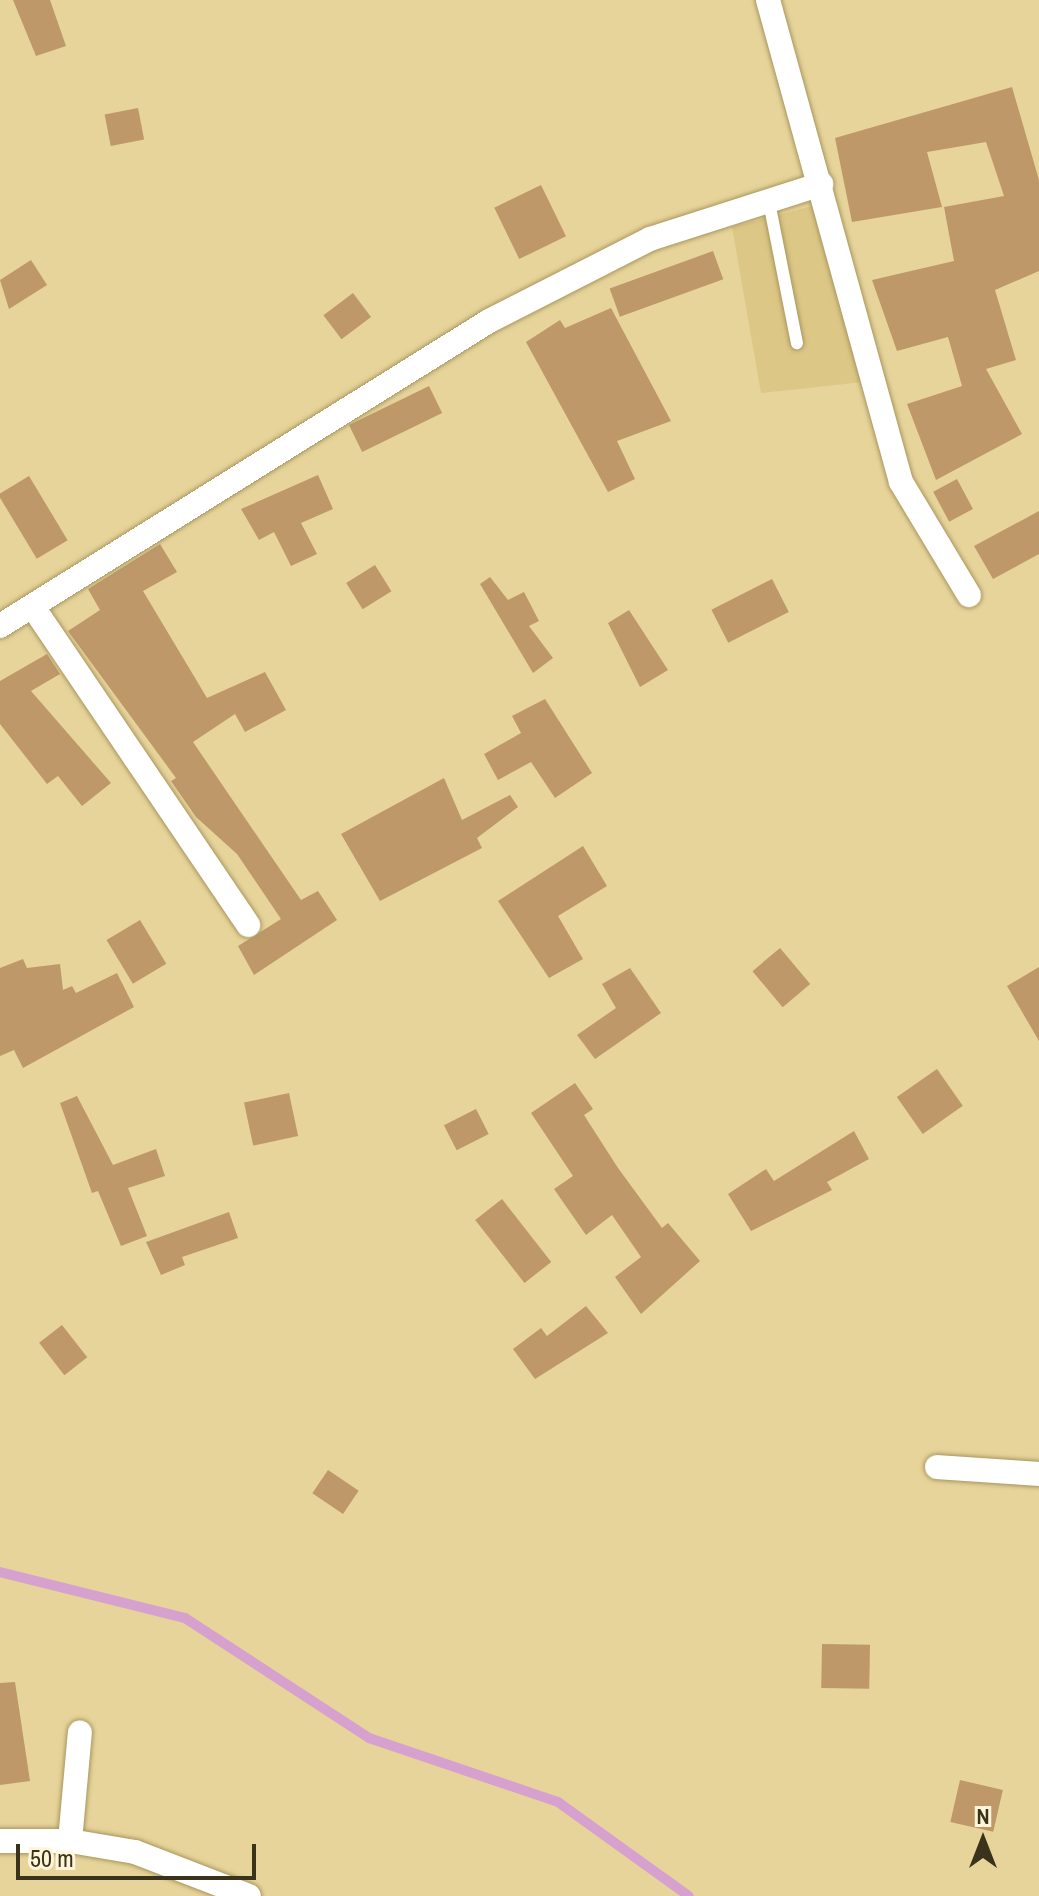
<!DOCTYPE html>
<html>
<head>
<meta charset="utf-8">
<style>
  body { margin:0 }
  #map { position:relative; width:1039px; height:1896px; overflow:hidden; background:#e7d49a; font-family:"Archivo Narrow",sans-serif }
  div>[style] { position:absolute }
  .built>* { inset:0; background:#ddc786 }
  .stream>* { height:10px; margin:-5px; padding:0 5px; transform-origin:5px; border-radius:5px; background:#d6a1ce }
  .building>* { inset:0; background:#be9869; transform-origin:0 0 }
  .roads { filter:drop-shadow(0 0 2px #a9965f) drop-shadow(0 0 2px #a9965f) }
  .lane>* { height:12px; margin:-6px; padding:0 6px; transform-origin:6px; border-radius:6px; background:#fff }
  .street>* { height:24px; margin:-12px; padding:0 12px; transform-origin:12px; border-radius:12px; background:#fff }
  span { translate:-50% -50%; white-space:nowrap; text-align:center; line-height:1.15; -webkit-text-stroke:8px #fff5d9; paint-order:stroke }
  .north { position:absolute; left:943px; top:1800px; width:80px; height:80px; -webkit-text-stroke:6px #fff5d9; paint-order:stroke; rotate:0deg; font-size:22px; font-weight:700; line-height:32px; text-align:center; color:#3a321b }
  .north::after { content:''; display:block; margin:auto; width:28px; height:36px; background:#3a321b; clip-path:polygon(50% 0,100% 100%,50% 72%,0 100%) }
  .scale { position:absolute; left:16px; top:1844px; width:240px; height:36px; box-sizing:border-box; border:4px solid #3a321b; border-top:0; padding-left:10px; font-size:24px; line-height:28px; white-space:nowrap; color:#3a321b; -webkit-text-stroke:6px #fff5d9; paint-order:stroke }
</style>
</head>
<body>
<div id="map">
  <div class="built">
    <div style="clip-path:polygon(812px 206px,863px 382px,761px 393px,732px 227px)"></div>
  </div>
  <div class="stream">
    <div style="left:0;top:1572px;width:191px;rotate:14deg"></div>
    <div style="left:185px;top:1618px;width:220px;rotate:33.1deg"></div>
    <div style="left:369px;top:1738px;width:200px;rotate:18.7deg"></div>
    <div style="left:558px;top:1802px;width:161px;rotate:35.7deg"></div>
  </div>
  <div class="building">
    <div style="clip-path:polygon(13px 0,50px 0,66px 46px,36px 56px)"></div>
    <div style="clip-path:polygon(1012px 87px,1039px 180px,1039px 271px,995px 290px,1016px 360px,986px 369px,1022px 434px,936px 480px,907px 404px,962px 386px,948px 337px,897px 351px,872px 280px,954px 261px,944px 207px,1004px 196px,986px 142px,927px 152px,942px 207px,852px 222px,835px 138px)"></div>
    <div style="left:138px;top:108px;width:32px;height:34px;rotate:79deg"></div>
    <div style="left:541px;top:185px;width:57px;height:52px;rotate:64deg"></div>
    <div style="left:713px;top:251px;width:30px;height:110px;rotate:70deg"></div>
    <div style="clip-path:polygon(31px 260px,47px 285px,9px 309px,0 280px)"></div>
    <div style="left:353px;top:293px;width:30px;height:37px;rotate:53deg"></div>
    <div style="clip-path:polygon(611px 308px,671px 421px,617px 441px,635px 479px,608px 492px,526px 342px,560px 320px,565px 328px)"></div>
    <div style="left:429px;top:386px;width:30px;height:89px;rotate:64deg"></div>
    <div style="clip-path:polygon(318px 475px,333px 509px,301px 523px,317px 554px,291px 566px,274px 532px,259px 540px,241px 509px)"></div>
    <div style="left:29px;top:476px;width:75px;height:36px;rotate:59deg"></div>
    <div style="left:957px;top:479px;width:34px;height:27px;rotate:62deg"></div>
    <div style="clip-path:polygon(1039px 511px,1039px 554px,993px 579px,974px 546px)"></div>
    <div style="clip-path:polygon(160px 544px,177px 572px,143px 591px,207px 698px,265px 672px,286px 710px,245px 732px,235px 714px,193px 742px,301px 900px,318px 891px,337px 920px,254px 975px,238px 946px,281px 919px,237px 854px,196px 817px,171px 781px,176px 778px,68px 631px,100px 610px,88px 589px)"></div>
    <div style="left:375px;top:565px;width:31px;height:34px;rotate:58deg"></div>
    <div style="clip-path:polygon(490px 577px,508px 600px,524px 592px,539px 621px,529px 626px,553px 658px,533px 673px,480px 584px)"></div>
    <div style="left:772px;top:579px;width:37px;height:68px;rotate:63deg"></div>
    <div style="clip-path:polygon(629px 610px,668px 670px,640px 687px,608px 623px)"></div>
    <div style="clip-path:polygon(47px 654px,60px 674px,31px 691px,111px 783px,82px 806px,58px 776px,47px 784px,0 724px,0 681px)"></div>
    <div style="clip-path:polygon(545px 699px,592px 773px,555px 798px,531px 762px,498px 780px,484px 754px,521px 733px,512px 716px)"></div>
    <div style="clip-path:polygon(444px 778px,462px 820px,510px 795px,518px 807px,477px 838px,482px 848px,380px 901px,341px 834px)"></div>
    <div style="clip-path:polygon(583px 846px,607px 886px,558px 916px,583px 959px,549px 978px,498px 901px)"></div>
    <div style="left:140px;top:920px;width:51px;height:39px;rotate:59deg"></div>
    <div style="left:780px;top:948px;width:47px;height:36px;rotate:50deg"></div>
    <div style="clip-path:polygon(23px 959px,27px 968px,60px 964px,63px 990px,72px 986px,76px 993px,117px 973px,134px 1007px,23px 1068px,14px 1050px,0 1056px,0 968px)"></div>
    <div style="clip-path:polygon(1039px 967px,1039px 1041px,1007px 986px)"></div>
    <div style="clip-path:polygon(630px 968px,661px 1013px,595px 1059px,577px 1035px,616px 1008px,602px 984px)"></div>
    <div style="left:937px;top:1069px;width:45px;height:49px;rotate:55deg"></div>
    <div style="clip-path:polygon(575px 1083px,593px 1109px,584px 1115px,618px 1168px,662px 1228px,668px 1223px,700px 1261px,641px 1314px,615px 1277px,641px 1257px,612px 1215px,586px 1235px,554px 1189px,573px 1176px,531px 1113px)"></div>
    <div style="left:289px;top:1093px;width:44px;height:46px;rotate:78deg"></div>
    <div style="clip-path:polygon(77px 1096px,113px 1165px,156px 1149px,165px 1176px,128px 1188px,147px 1236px,121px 1246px,98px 1191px,92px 1193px,60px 1103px)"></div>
    <div style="left:476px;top:1109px;width:28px;height:36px;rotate:63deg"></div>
    <div style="clip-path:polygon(854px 1131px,869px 1159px,827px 1182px,832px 1190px,751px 1231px,728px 1194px,766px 1169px,774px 1181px)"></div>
    <div style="left:502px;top:1199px;width:80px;height:34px;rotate:52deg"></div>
    <div style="clip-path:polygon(229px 1212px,238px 1238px,182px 1257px,185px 1265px,161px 1275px,146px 1242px)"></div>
    <div style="clip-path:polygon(586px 1306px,608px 1333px,535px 1379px,513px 1349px,541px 1328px,547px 1336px)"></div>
    <div style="left:62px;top:1325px;width:41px;height:29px;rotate:52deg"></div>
    <div style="left:328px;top:1470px;width:37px;height:28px;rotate:34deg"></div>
    <div style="left:822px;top:1644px;width:48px;height:44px;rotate:1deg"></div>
    <div style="clip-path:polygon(15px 1682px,30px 1781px,0 1785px,0 1683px)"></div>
    <div style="left:960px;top:1780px;width:44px;height:43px;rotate:13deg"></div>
  </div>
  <div class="roads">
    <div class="lane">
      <div style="left:769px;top:202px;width:144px;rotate:78.8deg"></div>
    </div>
    <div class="street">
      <div style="left:768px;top:0;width:500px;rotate:74.57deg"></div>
      <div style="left:901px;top:482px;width:132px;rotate:59deg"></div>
      <div style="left:33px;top:607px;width:384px;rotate:55.9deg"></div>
      <div style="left:0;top:626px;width:576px;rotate:-31.95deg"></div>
      <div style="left:489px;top:321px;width:181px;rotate:-27deg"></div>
      <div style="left:650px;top:239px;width:180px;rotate:-17.8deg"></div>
      <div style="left:937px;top:1467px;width:102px;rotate:3.9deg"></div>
      <div style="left:0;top:1841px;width:70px"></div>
      <div style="left:70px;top:1841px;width:66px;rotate:9.6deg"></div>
      <div style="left:135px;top:1852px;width:122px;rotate:21.1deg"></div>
      <div style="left:70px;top:1841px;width:109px;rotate:-84.8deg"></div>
    </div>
  </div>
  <div class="north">N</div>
  <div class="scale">50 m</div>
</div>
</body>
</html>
